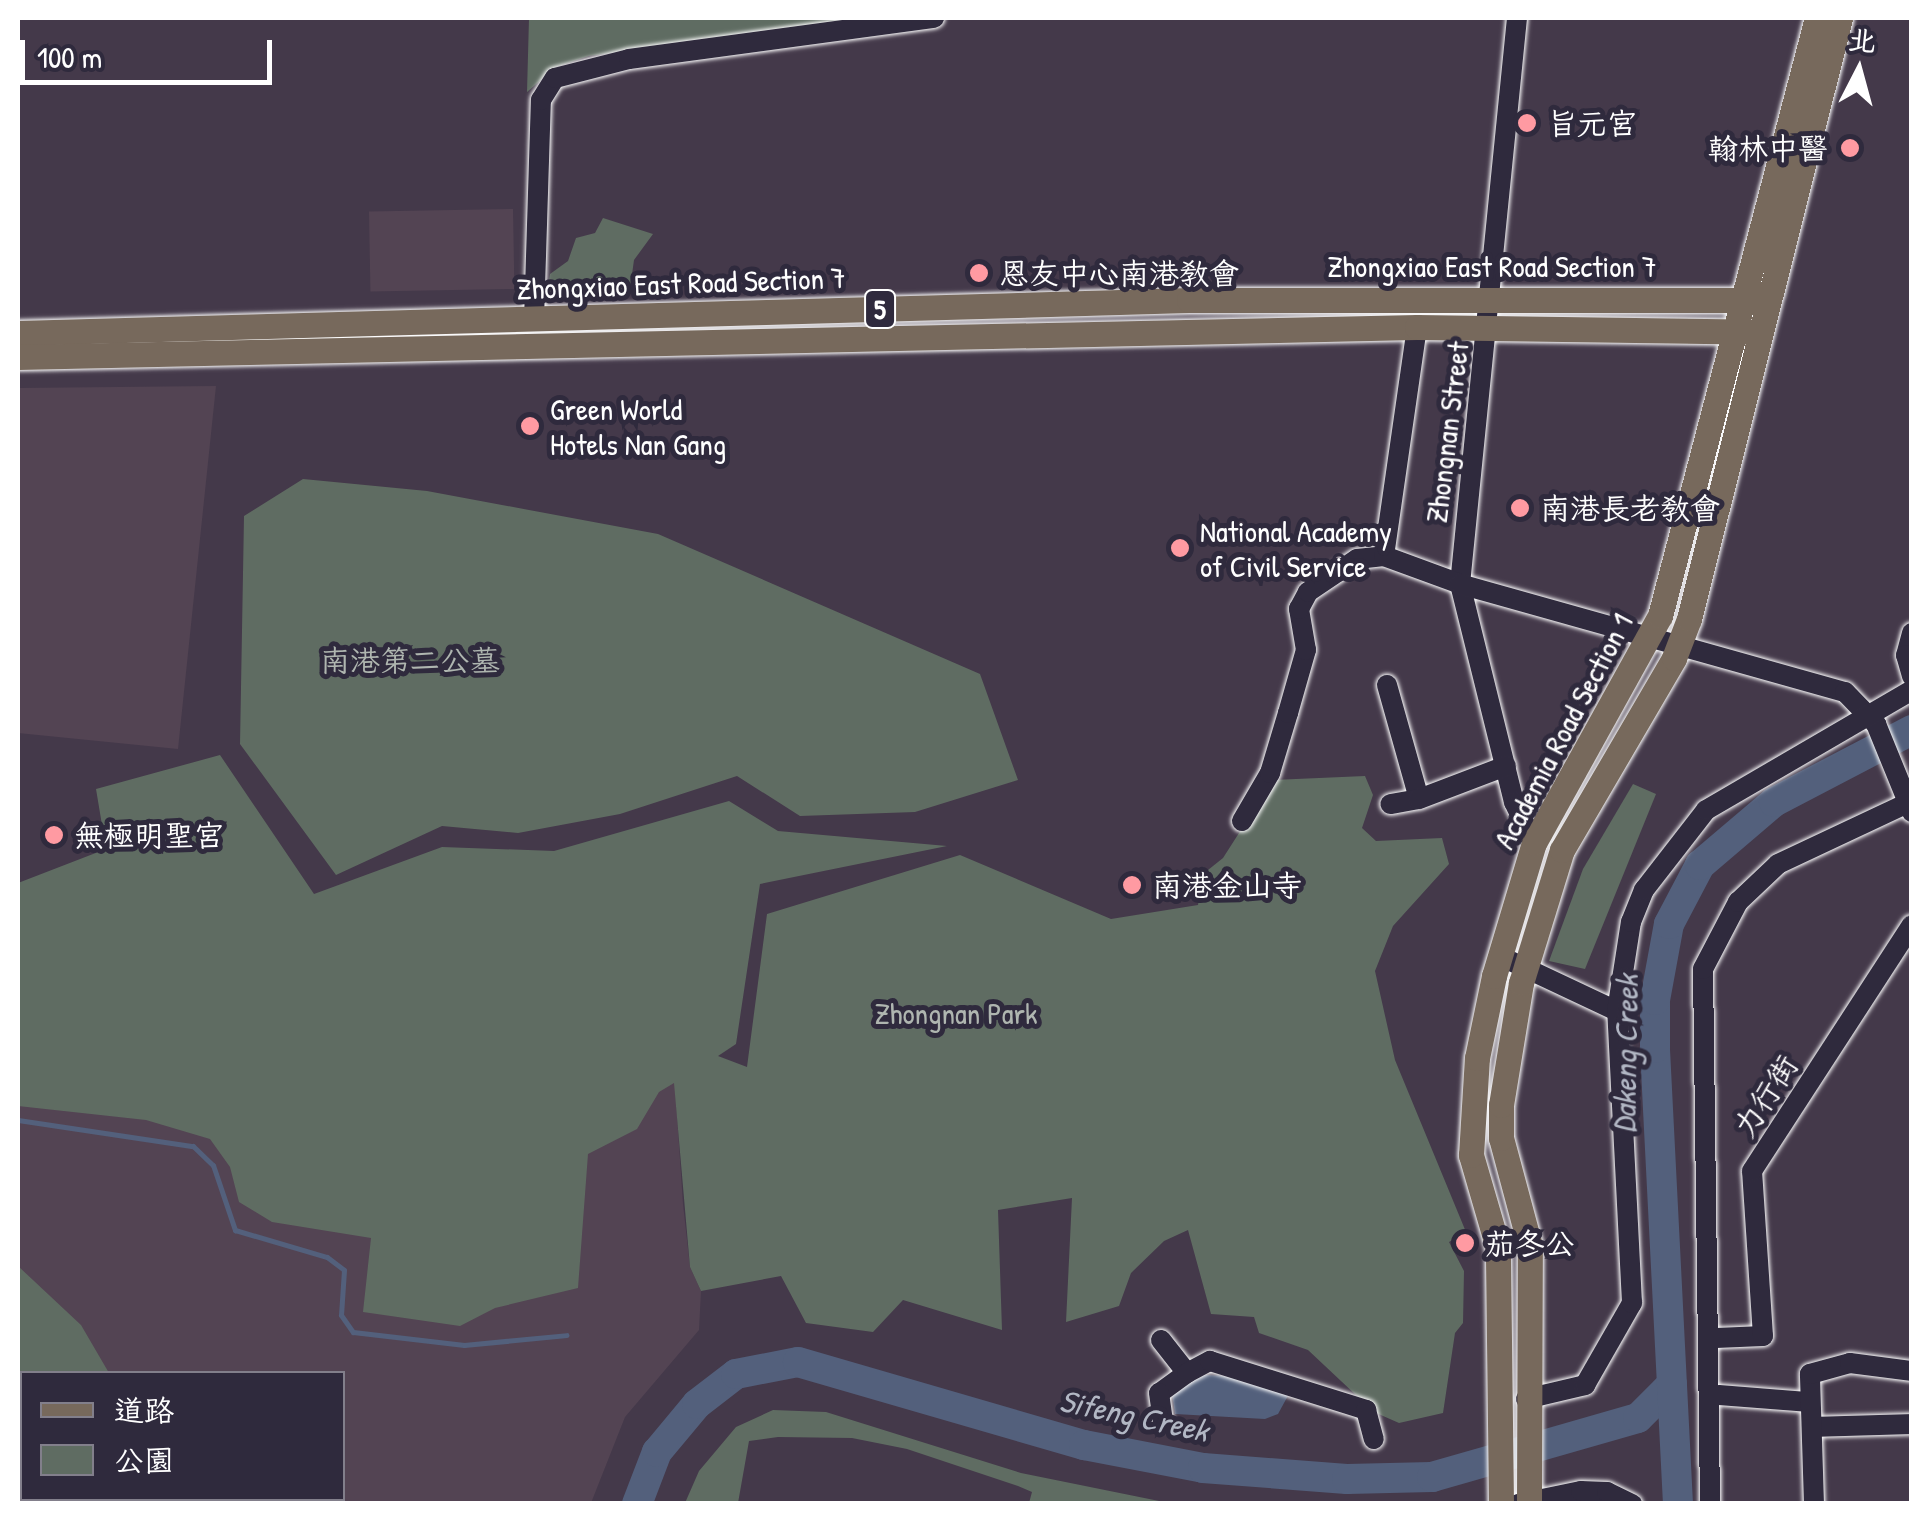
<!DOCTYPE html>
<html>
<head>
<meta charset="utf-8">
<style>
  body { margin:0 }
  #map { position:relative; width:1929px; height:1521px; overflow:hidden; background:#44394a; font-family:"Patrick Hand","LXGW WenKai TC",sans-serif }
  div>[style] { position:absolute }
  .built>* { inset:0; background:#534453; transform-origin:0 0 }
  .green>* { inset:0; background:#5f6c62 }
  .water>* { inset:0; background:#53607c }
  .stream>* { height:5px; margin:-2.5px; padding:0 2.5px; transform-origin:2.5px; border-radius:2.5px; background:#53607c }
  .river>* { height:30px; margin:-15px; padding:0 15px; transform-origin:15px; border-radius:15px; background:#53607c }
  .roads { filter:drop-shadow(0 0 2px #fff) drop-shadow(0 0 2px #fff) }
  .minor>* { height:20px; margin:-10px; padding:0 10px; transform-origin:10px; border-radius:10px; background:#2f2a3d }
  .major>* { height:25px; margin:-12.5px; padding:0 12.5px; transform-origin:12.5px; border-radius:12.5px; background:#77695c }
  .dots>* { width:28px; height:28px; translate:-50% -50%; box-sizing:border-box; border:5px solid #2f2a3d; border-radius:50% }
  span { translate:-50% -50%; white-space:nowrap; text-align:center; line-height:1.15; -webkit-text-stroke:10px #2f2a3d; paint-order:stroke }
  .shield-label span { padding:2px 8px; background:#2f2a3d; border:2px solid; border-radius:8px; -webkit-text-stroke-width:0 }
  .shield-label { font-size:28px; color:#fff; font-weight:700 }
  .poi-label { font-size:30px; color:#fff }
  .left { translate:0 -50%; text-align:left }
  .right { translate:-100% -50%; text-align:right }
  .street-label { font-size:30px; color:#fff }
  .park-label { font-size:30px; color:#afb6b0 }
  .water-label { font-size:32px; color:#b2b7c4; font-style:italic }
  .frame { position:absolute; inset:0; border:20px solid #fff; pointer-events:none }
  .legend { position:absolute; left:20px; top:1371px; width:325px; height:130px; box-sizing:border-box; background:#2f2a3d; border:2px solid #827f8b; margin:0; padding:12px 18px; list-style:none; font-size:30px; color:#fff }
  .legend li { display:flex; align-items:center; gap:20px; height:50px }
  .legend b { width:50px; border:2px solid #827f8b }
  .north { position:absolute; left:1809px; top:20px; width:100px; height:100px; -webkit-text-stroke:8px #2f2a3d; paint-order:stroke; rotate:6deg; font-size:28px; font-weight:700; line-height:40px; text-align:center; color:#fff }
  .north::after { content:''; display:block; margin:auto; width:35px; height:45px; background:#fff; clip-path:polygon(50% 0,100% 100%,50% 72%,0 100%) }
  .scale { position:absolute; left:20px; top:40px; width:252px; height:45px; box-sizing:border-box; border:5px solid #fff; border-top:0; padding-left:12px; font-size:30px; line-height:35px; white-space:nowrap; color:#fff; -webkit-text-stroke:8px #2f2a3d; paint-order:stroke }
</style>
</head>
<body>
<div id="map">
  <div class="built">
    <div style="left:513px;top:209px;width:80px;height:144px;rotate:89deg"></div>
    <div style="clip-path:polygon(216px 386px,178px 749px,18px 733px,18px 388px)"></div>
    <div style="clip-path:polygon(evenodd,18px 997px,672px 1041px,683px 1204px,690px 1267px,701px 1291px,699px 1330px,625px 1417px,591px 1503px,18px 1503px,18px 997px,22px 1374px,342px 1374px,342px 1498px,22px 1498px,22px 1374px)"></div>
  </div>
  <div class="green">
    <div style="clip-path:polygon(529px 18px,897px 18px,589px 56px,556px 67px,527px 92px)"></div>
    <div style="clip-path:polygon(603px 218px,653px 234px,634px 260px,629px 296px,547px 295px,550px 274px,568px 261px,576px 238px,595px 233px)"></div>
    <div style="clip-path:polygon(303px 479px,427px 491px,658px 534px,980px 674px,1018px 780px,915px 812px,800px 816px,737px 776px,620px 814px,518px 833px,442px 826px,336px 875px,240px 744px,244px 516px)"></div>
    <div style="clip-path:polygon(220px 755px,314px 894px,442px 847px,554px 851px,729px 801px,778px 831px,947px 846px,760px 884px,736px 1044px,718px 1056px,747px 1067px,767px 914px,960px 855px,1111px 919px,1198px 905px,1203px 874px,1223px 858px,1273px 780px,1365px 776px,1373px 795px,1362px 828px,1376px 841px,1442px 838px,1449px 864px,1393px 926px,1375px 971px,1395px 1060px,1466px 1232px,1449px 1242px,1464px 1271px,1463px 1323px,1455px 1333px,1443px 1413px,1399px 1423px,1374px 1412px,1308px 1350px,1259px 1333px,1254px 1317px,1211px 1314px,1188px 1230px,1164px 1241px,1131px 1273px,1119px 1306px,1066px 1322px,1072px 1198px,998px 1210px,1002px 1330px,903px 1300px,873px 1332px,806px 1323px,781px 1276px,701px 1291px,690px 1267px,674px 1083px,659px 1092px,637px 1129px,588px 1154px,578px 1288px,495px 1308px,460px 1326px,363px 1312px,371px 1238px,272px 1222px,239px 1202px,230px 1167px,210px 1139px,146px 1120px,18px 1106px,18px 883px,106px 849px,96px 789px)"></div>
    <div style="clip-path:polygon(1633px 784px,1656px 794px,1585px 969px,1549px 961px,1583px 869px)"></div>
    <div style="clip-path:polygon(18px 1266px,81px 1325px,109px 1373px,22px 1374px,18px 1466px)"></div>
    <div style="clip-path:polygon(773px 1410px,826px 1412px,1021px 1473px,1169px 1503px,1029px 1503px,1032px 1492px,1018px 1486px,907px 1449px,852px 1438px,778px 1437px,749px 1441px,738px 1503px,685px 1503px,699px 1471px,736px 1427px)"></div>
  </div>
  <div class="water">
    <div style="clip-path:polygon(1204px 1375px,1230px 1376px,1290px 1392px,1278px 1414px,1265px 1419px,1175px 1414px,1172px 1393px)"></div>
  </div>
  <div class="stream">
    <div style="left:18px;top:1120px;width:177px;rotate:8.5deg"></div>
    <div style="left:193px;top:1146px;width:28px;rotate:44deg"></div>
    <div style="left:213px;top:1165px;width:69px;rotate:71.3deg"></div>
    <div style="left:235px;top:1230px;width:96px;rotate:16.4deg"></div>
    <div style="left:327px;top:1257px;width:21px;rotate:37deg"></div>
    <div style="left:344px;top:1270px;width:45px;rotate:93.8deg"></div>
    <div style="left:341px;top:1315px;width:21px;rotate:55deg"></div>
    <div style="left:353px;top:1332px;width:112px;rotate:6.7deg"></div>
    <div style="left:464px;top:1345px;width:103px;rotate:-5.5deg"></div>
  </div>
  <div class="river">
    <div style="left:637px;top:1504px;width:56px;rotate:-69deg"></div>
    <div style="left:657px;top:1452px;width:62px;rotate:-50.2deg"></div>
    <div style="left:697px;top:1404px;width:49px;rotate:-37.6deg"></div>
    <div style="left:736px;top:1374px;width:63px;rotate:-11deg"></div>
    <div style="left:798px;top:1362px;width:298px;rotate:16.2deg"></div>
    <div style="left:1084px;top:1445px;width:121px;rotate:10.9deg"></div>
    <div style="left:1203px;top:1468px;width:144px;rotate:4.4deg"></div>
    <div style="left:1347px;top:1479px;width:85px;rotate:-1.3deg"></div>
    <div style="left:1432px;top:1477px;width:214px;rotate:-16deg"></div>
    <div style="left:1638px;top:1418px;width:48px;rotate:-45deg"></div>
    <div style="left:1678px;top:1504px;width:457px;rotate:-92.9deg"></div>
    <div style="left:1655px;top:1048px;width:48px;rotate:-90deg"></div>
    <div style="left:1655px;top:1000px;width:77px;rotate:-79.6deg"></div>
    <div style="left:1669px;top:924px;width:67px;rotate:-62.3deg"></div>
    <div style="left:1700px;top:865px;width:97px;rotate:-40.4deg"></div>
    <div style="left:1774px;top:802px;width:156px;rotate:-27.6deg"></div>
  </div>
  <div class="roads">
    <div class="minor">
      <div style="left:1517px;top:18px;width:569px;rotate:95.75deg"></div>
      <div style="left:1460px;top:584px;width:225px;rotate:76.1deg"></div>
      <div style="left:1514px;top:802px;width:46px;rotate:64deg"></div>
      <div style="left:534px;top:320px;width:220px;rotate:-88.2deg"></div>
      <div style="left:541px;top:100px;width:26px;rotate:-58deg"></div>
      <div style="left:555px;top:78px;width:76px;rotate:-14.4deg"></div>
      <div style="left:629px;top:59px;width:308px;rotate:-7.7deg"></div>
      <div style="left:1384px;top:556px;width:231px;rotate:-81.8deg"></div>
      <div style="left:1912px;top:633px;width:23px;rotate:105deg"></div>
      <div style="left:1906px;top:655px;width:22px;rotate:74deg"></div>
      <div style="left:1387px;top:685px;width:118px;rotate:74.3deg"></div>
      <div style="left:1419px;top:799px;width:29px;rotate:170deg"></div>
      <div style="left:1419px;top:799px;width:93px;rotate:-20.8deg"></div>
      <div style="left:1242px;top:821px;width:56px;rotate:-59.7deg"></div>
      <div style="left:1270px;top:773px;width:63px;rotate:-73.3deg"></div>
      <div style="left:1288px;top:713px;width:66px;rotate:-74.1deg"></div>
      <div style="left:1306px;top:650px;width:42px;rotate:-99.7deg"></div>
      <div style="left:1299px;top:609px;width:19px;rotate:-62deg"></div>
      <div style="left:1308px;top:592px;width:59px;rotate:-34deg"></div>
      <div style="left:1357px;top:559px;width:27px;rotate:-6deg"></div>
      <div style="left:1384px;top:556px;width:81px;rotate:20.2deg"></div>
      <div style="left:1460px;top:584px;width:400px;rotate:15.7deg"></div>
      <div style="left:1845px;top:692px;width:45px;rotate:45.9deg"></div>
      <div style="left:1876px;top:724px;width:95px;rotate:67.8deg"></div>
      <div style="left:1500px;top:956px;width:129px;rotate:25.2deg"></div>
      <div style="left:1716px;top:1338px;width:47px;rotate:-2.4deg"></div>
      <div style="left:1763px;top:1336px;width:165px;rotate:-93.8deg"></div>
      <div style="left:1752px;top:1171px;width:293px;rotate:-57deg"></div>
      <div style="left:1161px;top:1340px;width:42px;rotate:51.8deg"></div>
      <div style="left:1187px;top:1373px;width:34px;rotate:144deg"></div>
      <div style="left:1159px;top:1393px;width:27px;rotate:82deg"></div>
      <div style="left:1187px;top:1373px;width:26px;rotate:-28deg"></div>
      <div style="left:1210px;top:1361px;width:164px;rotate:17.4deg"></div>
      <div style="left:1366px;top:1410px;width:30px;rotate:75deg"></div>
      <div style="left:1719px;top:1395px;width:88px;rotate:4.5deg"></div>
      <div style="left:1526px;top:1399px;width:61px;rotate:-13.3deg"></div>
      <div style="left:1585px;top:1385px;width:95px;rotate:-60.2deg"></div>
      <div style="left:1632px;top:1303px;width:292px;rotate:-92.9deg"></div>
      <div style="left:1617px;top:1011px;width:90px;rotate:-81.1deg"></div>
      <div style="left:1631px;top:922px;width:35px;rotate:-68deg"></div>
      <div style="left:1644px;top:890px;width:101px;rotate:-52.2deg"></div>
      <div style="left:1706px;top:810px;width:238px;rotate:-30.2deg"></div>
      <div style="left:1812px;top:1427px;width:100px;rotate:-1.7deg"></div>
      <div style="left:1518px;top:1504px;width:64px;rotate:-11.7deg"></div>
      <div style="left:1581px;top:1491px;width:26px;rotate:2deg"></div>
      <div style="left:1607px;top:1492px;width:28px;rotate:26deg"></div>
      <div style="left:1710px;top:1504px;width:535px;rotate:-90.75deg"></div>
      <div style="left:1703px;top:969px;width:76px;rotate:-62.4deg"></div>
      <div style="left:1738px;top:902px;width:55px;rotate:-43.5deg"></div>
      <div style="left:1778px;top:864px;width:148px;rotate:-25.2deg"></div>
      <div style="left:1814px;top:1504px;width:130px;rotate:-91.8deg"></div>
      <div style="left:1810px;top:1374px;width:41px;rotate:-15.4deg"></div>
      <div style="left:1850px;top:1363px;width:63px;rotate:7.4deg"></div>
    </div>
    <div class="major">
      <div style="left:18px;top:333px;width:1171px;rotate:-1.61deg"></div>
      <div style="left:1189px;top:300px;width:578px"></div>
      <div style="left:18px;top:357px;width:1399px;rotate:-1.23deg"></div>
      <div style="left:1417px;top:327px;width:342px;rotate:0.8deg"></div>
      <div style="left:1501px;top:1504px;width:256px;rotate:-90.7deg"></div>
      <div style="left:1498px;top:1248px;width:97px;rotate:-106.2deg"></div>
      <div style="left:1471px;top:1155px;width:97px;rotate:-86.5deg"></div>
      <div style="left:1477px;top:1058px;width:84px;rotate:-78.3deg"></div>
      <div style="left:1494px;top:976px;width:139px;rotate:-73.3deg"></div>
      <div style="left:1534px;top:843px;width:260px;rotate:-61deg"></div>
      <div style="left:1660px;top:616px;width:618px;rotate:-75.29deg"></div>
      <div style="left:1529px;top:1504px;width:258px;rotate:-89.8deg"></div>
      <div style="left:1530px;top:1246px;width:112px;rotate:-105deg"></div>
      <div style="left:1501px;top:1138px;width:33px;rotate:-90deg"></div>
      <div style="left:1501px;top:1105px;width:124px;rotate:-80.7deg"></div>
      <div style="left:1521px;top:983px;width:139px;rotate:-72.9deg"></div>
      <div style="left:1562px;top:850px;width:222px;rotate:-59.7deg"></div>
      <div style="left:1674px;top:658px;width:42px;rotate:-69deg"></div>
      <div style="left:1689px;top:619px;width:620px;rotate:-75.9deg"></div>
    </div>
  </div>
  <div class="dots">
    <div style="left:1527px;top:123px;background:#ff9aa2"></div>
    <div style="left:1850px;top:148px;background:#ff9aa2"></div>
    <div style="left:979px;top:273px;background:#ff9aa2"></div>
    <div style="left:530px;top:426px;background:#ff9aa2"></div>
    <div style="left:1520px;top:508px;background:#ff9aa2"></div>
    <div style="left:1180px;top:548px;background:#ff9aa2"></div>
    <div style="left:54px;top:835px;background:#ff9aa2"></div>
    <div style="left:1132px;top:885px;background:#ff9aa2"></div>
    <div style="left:1465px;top:1243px;background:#ff9aa2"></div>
  </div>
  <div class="shield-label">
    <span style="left:880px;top:309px">5</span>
  </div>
  <div class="poi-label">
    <span class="left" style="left:1547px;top:123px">旨元宮</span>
    <span class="right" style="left:1828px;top:148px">翰林中醫</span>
    <span class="left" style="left:999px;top:273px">恩友中心南港教會</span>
    <span class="left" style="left:550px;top:426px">Green World<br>Hotels Nan Gang</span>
    <span class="left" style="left:1540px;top:508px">南港長老教會</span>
    <span class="left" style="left:1200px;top:548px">National Academy<br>of Civil Service</span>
    <span class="left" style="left:74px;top:835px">無極明聖宮</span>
    <span class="left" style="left:1152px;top:885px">南港金山寺</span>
    <span class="left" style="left:1485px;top:1243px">茄冬公</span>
  </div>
  <div class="street-label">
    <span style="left:1492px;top:266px">Zhongxiao East Road Section 7</span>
    <span style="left:681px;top:283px;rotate:-2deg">Zhongxiao East Road Section 7</span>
    <span style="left:1447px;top:432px;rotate:-83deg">Zhongnan Street</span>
    <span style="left:1563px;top:731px;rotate:-62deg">Academia Road Section 1</span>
    <span style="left:1765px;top:1096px;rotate:-57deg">力行街</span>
  </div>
  <div class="park-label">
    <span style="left:410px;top:660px">南港第二公墓</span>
    <span style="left:956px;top:1013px">Zhongnan Park</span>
  </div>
  <div class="water-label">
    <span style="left:1626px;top:1054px;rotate:-89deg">Dakeng Creek</span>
    <span style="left:1134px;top:1416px;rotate:12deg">Sifeng Creek</span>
  </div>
  <div class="frame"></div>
  <ul class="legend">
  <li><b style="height:12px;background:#77695c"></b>道路</li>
  <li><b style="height:28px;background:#5f6c62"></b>公園</li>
  </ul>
  <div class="north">北</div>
  <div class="scale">100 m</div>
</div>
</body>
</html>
